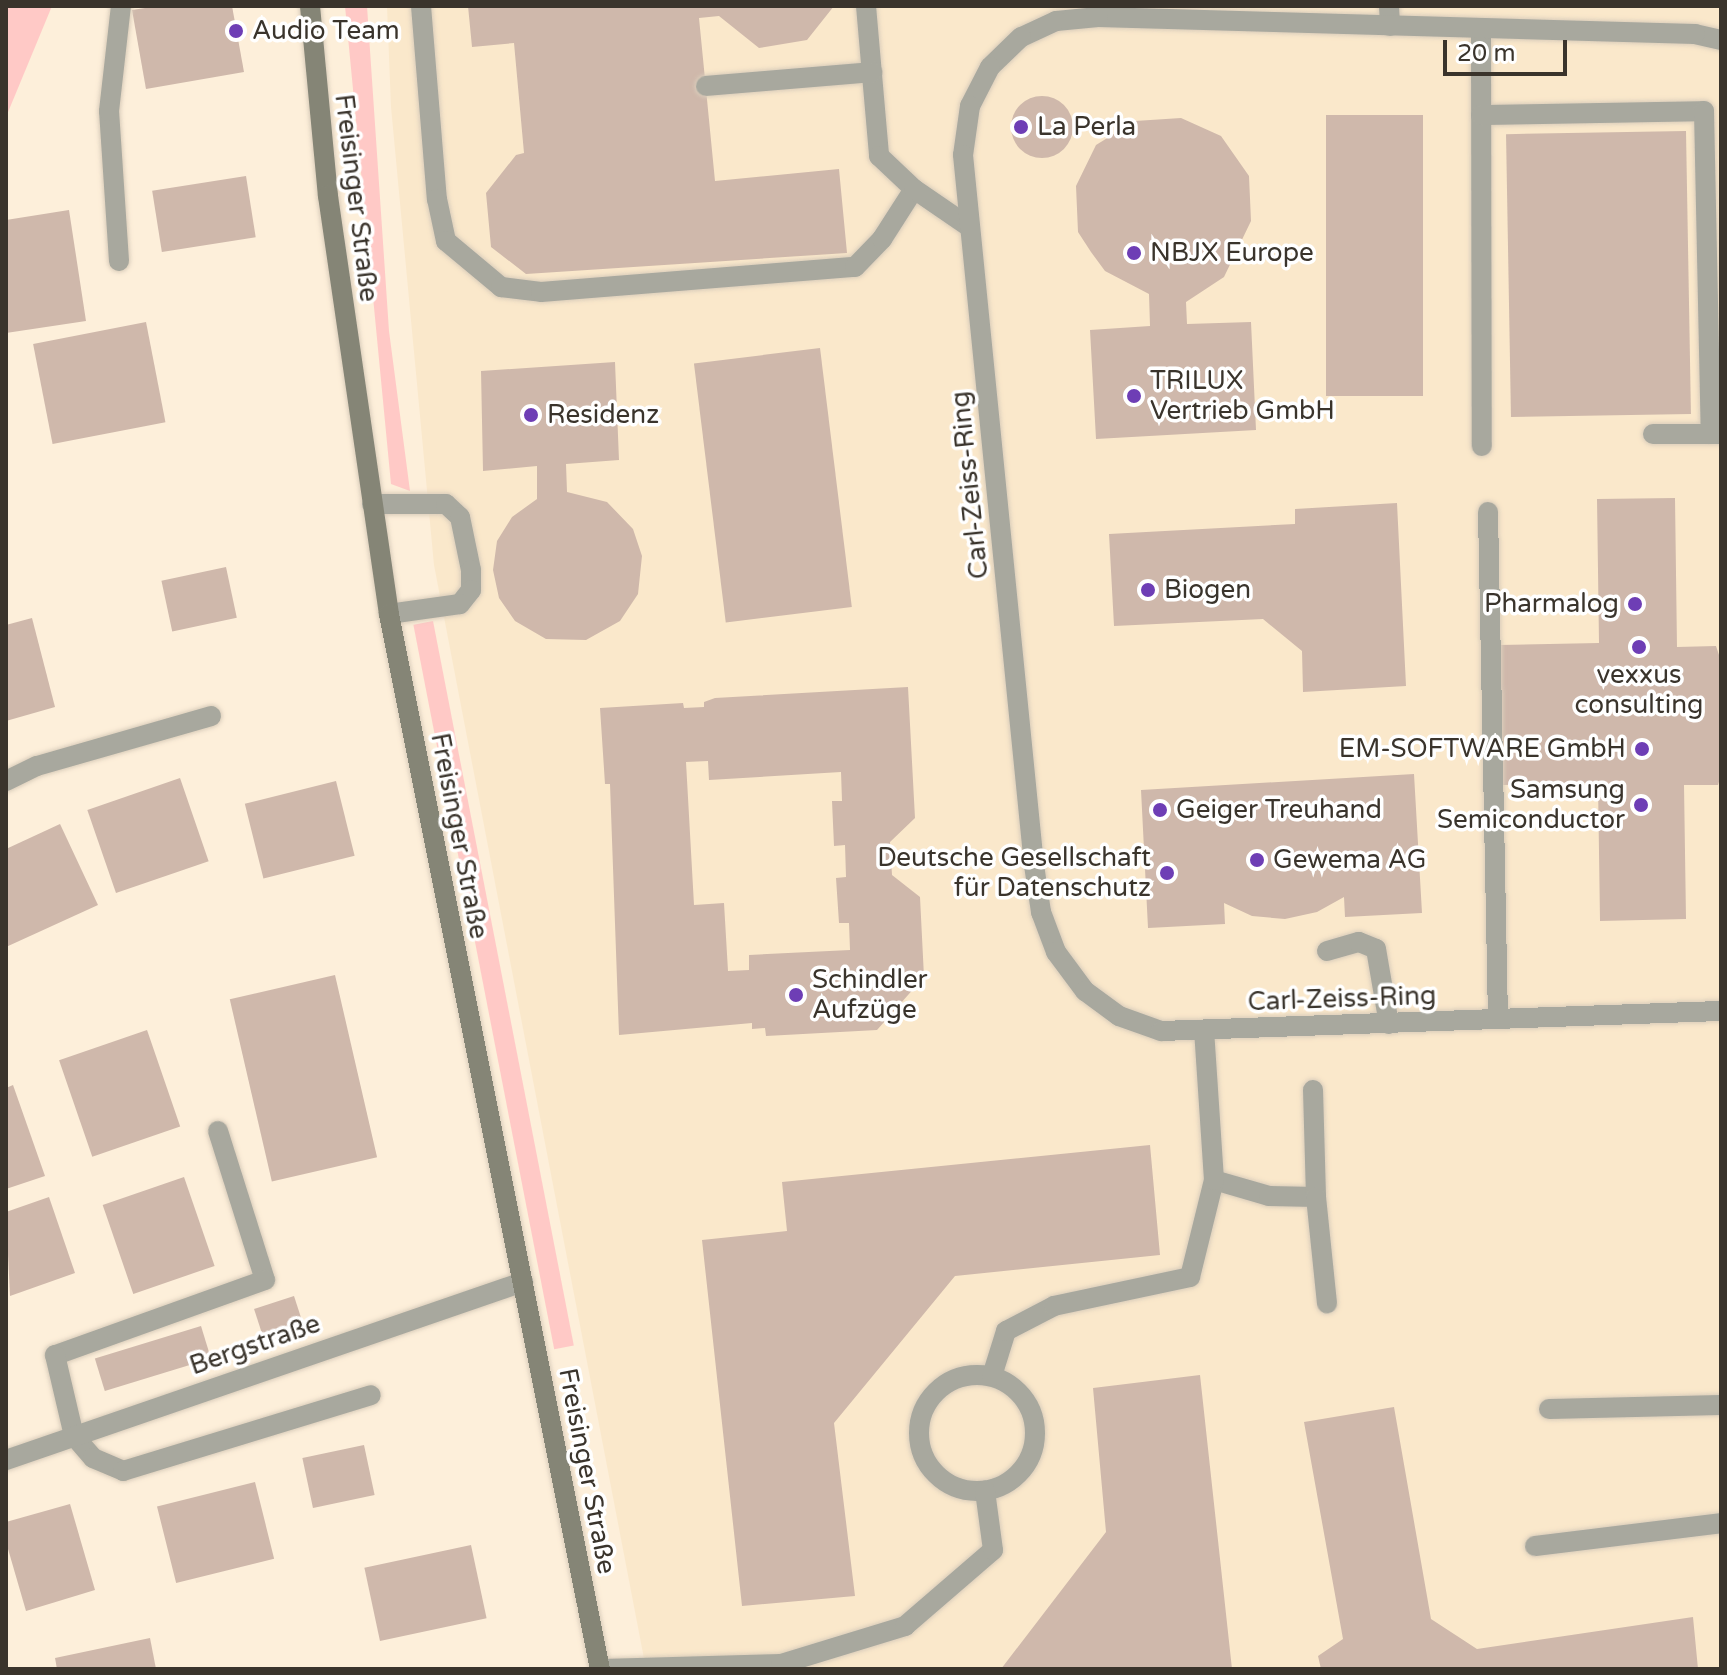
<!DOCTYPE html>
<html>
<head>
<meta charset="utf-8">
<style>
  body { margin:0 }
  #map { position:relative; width:1727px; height:1675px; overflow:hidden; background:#fdefda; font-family:"Varela Round",sans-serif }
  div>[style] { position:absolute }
  .built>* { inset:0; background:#fae8cb }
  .green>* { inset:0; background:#ffc9c6; transform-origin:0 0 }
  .building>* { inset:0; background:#cfb8ab; transform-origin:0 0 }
  .round { border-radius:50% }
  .roads { filter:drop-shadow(0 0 2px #dacdbb) drop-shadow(0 0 2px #dacdbb) }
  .service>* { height:20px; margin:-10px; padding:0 10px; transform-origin:10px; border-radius:10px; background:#a8a89e }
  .service>.ring { margin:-10px; padding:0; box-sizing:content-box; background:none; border:20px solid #a8a89e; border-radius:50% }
  .minor>* { height:20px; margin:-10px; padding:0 10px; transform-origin:10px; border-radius:10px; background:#a8a89e }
  .secondary>* { height:20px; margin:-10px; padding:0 10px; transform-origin:10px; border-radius:10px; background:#858576 }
  .dots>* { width:22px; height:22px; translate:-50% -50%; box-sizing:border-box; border:4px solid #fff; border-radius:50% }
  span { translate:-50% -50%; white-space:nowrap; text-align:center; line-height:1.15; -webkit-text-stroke:7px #fff; paint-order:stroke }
  .poi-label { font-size:26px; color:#3a342c }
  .left { translate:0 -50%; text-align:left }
  .right { translate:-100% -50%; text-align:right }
  .street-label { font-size:26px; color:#3a342c }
  .frame { position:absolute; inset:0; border:8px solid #3a342c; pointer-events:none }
  .scale { position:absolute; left:1443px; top:40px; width:124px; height:36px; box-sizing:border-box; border:4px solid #3a342c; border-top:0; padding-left:10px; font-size:24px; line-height:28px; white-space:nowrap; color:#3a342c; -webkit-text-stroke:6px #fff; paint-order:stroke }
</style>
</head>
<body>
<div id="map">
  <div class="built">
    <div style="clip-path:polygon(387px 6px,1721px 6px,1721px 1669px,646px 1669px,434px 565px,391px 107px)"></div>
  </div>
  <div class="green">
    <div style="clip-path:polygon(6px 6px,52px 6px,6px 117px)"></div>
    <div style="clip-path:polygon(345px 6px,367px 6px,389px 331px,410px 491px,391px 484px)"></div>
    <div style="left:433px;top:621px;width:738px;height:20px;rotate:79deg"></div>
  </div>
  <div class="building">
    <div style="clip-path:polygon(158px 6px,232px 6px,244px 72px,146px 89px,132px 10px)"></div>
    <div style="clip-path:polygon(468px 6px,834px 6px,807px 40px,759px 48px,719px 16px,699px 18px,715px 181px,839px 169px,847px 253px,526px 274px,491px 247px,486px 193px,516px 155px,524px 153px,514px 43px,472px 47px)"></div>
    <div class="round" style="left:1011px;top:96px;width:62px;height:62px"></div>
    <div style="left:1326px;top:115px;width:97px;height:281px"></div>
    <div style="clip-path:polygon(1181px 118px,1221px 136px,1249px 176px,1251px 221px,1224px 277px,1186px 302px,1187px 324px,1251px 322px,1256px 430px,1096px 439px,1090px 330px,1150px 326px,1149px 294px,1105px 271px,1091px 252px,1078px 232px,1076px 186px,1096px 145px,1135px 121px)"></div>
    <div style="left:1686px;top:131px;width:283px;height:180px;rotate:89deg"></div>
    <div style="left:246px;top:176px;width:62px;height:95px;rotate:81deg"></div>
    <div style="clip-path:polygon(69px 210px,86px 321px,6px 333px,6px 220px)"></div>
    <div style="left:146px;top:322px;width:102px;height:115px;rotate:79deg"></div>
    <div style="left:820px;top:348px;width:261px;height:127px;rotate:83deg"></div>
    <div style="clip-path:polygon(615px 362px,619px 460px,566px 464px,567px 492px,607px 502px,633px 529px,642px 556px,638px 594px,620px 621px,586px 640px,546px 639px,515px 621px,499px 598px,493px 570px,497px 541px,512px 517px,537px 499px,537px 466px,483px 471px,481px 371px)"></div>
    <div style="clip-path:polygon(1675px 498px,1677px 647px,1716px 646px,1721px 661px,1721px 775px,1718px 785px,1684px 785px,1686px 919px,1600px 921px,1598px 783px,1503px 785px,1500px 645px,1599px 643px,1597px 499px)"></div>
    <div style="clip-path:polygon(1397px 503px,1406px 686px,1303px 692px,1302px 651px,1263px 619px,1114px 626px,1109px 534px,1295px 524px,1295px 509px)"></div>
    <div style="left:226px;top:567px;width:52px;height:66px;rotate:78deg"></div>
    <div style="clip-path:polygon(32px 618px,55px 707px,6px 721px,6px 625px)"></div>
    <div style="clip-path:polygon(evenodd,908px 687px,915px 818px,890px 842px,892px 875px,920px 897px,924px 977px,877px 1030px,766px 1036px,765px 1028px,752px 1029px,752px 1023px,619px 1035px,610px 784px,605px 784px,600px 708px,683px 703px,684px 708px,704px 707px,704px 702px,715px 698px,908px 687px,708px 761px,709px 780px,841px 772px,842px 801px,832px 801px,834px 846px,845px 845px,846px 877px,836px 878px,839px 923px,849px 923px,850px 950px,749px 955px,749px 970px,728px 971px,724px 903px,694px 905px,686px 762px,708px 761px)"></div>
    <div style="clip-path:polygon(1414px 774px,1422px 913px,1345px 917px,1344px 897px,1317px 912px,1285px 919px,1252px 916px,1224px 903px,1225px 924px,1148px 928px,1141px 790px)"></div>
    <div style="left:180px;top:778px;width:88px;height:98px;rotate:71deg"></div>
    <div style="left:336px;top:781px;width:77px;height:94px;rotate:76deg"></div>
    <div style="clip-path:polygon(60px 824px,98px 905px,6px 947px,6px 849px)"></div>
    <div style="left:335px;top:975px;width:187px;height:108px;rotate:77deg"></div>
    <div style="left:147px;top:1030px;width:102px;height:93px;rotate:71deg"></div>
    <div style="clip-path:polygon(13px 1085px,45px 1176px,6px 1189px,6px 1088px)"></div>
    <div style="clip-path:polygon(1150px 1145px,1160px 1255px,955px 1276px,834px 1423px,855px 1596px,742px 1606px,702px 1240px,787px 1231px,782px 1182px)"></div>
    <div style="left:184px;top:1177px;width:94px;height:86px;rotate:71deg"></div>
    <div style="clip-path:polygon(49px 1197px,75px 1273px,10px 1296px,6px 1212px)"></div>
    <div style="left:294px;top:1296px;width:32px;height:42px;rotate:72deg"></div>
    <div style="left:201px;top:1326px;width:34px;height:111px;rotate:73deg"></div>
    <div style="clip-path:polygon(1200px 1375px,1232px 1669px,1001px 1669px,1106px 1532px,1093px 1388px)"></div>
    <div style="clip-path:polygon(1394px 1407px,1431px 1619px,1477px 1649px,1693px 1617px,1698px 1669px,1321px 1669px,1318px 1656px,1343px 1639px,1304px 1422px)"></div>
    <div style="left:364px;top:1445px;width:51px;height:63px;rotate:78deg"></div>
    <div style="left:255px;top:1482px;width:79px;height:101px;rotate:76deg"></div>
    <div style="clip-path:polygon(70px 1504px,95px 1590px,26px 1611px,6px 1542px,6px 1522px)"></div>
    <div style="left:471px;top:1545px;width:75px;height:109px;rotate:78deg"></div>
    <div style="clip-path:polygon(150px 1638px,156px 1669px,57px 1669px,55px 1658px)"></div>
  </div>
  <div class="roads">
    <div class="service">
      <div style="left:421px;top:6px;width:194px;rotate:85.3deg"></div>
      <div style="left:437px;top:199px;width:43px;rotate:77.9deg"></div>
      <div style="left:446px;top:241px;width:72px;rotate:39.9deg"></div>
      <div style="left:501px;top:287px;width:40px;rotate:7.1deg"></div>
      <div style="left:541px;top:292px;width:315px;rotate:-4.6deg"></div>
      <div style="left:855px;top:267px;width:39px;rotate:-46deg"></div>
      <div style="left:882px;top:239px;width:59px;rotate:-57.4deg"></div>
      <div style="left:866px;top:6px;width:151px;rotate:85deg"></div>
      <div style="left:879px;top:156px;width:48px;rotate:43.3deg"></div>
      <div style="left:914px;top:189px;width:65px;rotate:34.4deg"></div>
      <div style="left:1389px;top:6px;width:20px;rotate:87deg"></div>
      <div style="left:1481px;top:28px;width:418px;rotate:89.9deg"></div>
      <div style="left:706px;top:86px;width:167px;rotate:-4.8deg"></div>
      <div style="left:1481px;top:115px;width:223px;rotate:-1deg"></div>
      <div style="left:1704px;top:111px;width:323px;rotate:88.8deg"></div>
      <div style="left:119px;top:261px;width:150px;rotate:-93.8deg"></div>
      <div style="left:109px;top:111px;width:106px;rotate:-83.5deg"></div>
      <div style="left:1653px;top:434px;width:68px"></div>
      <div style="left:372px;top:504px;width:74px"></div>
      <div style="left:446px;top:504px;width:19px;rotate:43deg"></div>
      <div style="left:460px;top:517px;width:54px;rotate:78.3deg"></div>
      <div style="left:471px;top:570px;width:20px;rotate:90deg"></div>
      <div style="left:471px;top:590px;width:18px;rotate:128deg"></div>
      <div style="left:460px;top:604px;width:72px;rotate:172deg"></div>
      <div style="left:1488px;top:512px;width:507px;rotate:88.87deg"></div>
      <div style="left:1327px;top:951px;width:33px;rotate:-16deg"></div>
      <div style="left:1359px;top:942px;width:18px;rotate:22deg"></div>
      <div style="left:1376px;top:949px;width:76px;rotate:80.2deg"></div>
      <div style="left:218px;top:1131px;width:156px;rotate:72.5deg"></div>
      <div style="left:265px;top:1280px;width:223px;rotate:160.3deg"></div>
      <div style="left:55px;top:1355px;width:83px;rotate:76.8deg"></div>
      <div style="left:74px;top:1436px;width:29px;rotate:49deg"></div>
      <div style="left:93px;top:1458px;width:33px;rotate:23deg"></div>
      <div style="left:123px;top:1471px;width:259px;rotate:-17deg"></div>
      <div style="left:1214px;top:1180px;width:57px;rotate:16.2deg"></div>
      <div style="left:1269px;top:1196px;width:47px;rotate:1.2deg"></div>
      <div style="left:1316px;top:1197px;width:107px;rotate:-91.6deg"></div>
      <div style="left:1316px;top:1197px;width:107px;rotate:84.1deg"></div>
      <div class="ring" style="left:919px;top:1375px;width:96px;height:96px"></div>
      <div style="left:992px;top:1376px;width:47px;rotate:-72.7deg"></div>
      <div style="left:1006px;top:1331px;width:54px;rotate:-27.5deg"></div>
      <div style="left:1054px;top:1306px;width:139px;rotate:-12deg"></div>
      <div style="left:1190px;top:1277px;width:100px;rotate:-76.1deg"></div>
      <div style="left:1214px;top:1180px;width:150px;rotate:-93.8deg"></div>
      <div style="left:1549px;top:1409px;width:172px;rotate:-1.3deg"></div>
      <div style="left:1535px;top:1546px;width:187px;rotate:-7deg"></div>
      <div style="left:602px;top:1669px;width:179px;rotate:-1.6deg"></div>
      <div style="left:781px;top:1664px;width:130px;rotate:-17deg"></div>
      <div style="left:905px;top:1626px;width:116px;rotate:-40.8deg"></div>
      <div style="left:993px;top:1550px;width:60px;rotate:-97.7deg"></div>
    </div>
    <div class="minor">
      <div style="left:1721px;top:40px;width:27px;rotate:-167deg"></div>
      <div style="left:1695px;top:34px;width:597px;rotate:-178.37deg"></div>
      <div style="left:1098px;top:17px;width:42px;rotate:174.6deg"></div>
      <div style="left:1056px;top:21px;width:38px;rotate:155deg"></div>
      <div style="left:1021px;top:37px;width:43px;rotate:135.9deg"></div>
      <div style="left:990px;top:67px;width:44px;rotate:117.1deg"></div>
      <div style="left:970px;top:106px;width:49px;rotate:98.1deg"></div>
      <div style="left:963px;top:155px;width:714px;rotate:84.29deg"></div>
      <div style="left:1034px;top:865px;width:48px;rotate:81.5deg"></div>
      <div style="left:1041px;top:912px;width:43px;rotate:69.4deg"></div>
      <div style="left:1056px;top:952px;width:49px;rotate:53.4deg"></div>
      <div style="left:1085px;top:991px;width:42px;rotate:36.3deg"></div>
      <div style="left:1119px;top:1016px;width:45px;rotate:19.7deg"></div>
      <div style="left:1161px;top:1031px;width:560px;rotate:-2.05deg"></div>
      <div style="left:6px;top:781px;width:34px;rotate:-26deg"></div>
      <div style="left:37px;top:766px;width:181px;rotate:-16deg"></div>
      <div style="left:6px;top:1460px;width:547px;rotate:-19deg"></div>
    </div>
    <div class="secondary">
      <div style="left:310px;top:6px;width:191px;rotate:84.6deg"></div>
      <div style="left:328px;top:196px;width:422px;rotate:81.7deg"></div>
      <div style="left:389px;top:614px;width:1076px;rotate:78.69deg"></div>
    </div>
  </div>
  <div class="dots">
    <div style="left:236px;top:31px;background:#6e3eb5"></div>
    <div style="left:1021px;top:127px;background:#6e3eb5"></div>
    <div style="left:1134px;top:253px;background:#6e3eb5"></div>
    <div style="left:1134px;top:396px;background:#6e3eb5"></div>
    <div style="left:531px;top:415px;background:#6e3eb5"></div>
    <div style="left:1148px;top:590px;background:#6e3eb5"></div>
    <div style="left:1635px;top:604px;background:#6e3eb5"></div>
    <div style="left:1639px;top:647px;background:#6e3eb5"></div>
    <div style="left:1642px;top:749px;background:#6e3eb5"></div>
    <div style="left:1641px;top:805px;background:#6e3eb5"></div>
    <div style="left:1160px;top:810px;background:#6e3eb5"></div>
    <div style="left:1257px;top:860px;background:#6e3eb5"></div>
    <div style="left:1167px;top:873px;background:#6e3eb5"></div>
    <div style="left:796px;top:995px;background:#6e3eb5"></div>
  </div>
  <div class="poi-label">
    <span class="left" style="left:252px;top:31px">Audio Team</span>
    <span class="left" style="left:1037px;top:127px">La Perla</span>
    <span class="left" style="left:1150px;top:253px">NBJX Europe</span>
    <span class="left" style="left:1150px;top:396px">TRILUX<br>Vertrieb GmbH</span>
    <span class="left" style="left:547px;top:415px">Residenz</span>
    <span class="left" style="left:1164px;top:590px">Biogen</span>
    <span class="right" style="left:1619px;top:604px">Pharmalog</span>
    <span style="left:1639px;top:690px">vexxus<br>consulting</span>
    <span class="right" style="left:1626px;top:749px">EM-SOFTWARE GmbH</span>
    <span class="right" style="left:1625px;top:805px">Samsung<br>Semiconductor</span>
    <span class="left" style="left:1176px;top:810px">Geiger Treuhand</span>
    <span class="right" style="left:1151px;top:873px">Deutsche Gesellschaft<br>für Datenschutz</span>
    <span class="left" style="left:1273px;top:860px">Gewema AG</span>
    <span class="left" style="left:812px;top:995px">Schindler<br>Aufzüge</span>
  </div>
  <div class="street-label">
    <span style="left:356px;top:198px;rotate:83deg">Freisinger Straße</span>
    <span style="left:970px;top:485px;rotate:-96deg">Carl-Zeiss-Ring</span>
    <span style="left:459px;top:836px;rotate:79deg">Freisinger Straße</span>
    <span style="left:1342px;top:999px;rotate:-2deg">Carl-Zeiss-Ring</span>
    <span style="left:255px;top:1345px;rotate:-19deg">Bergstraße</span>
    <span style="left:587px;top:1471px;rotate:79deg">Freisinger Straße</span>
  </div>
  <div class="frame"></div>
  <div class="scale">20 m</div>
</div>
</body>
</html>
